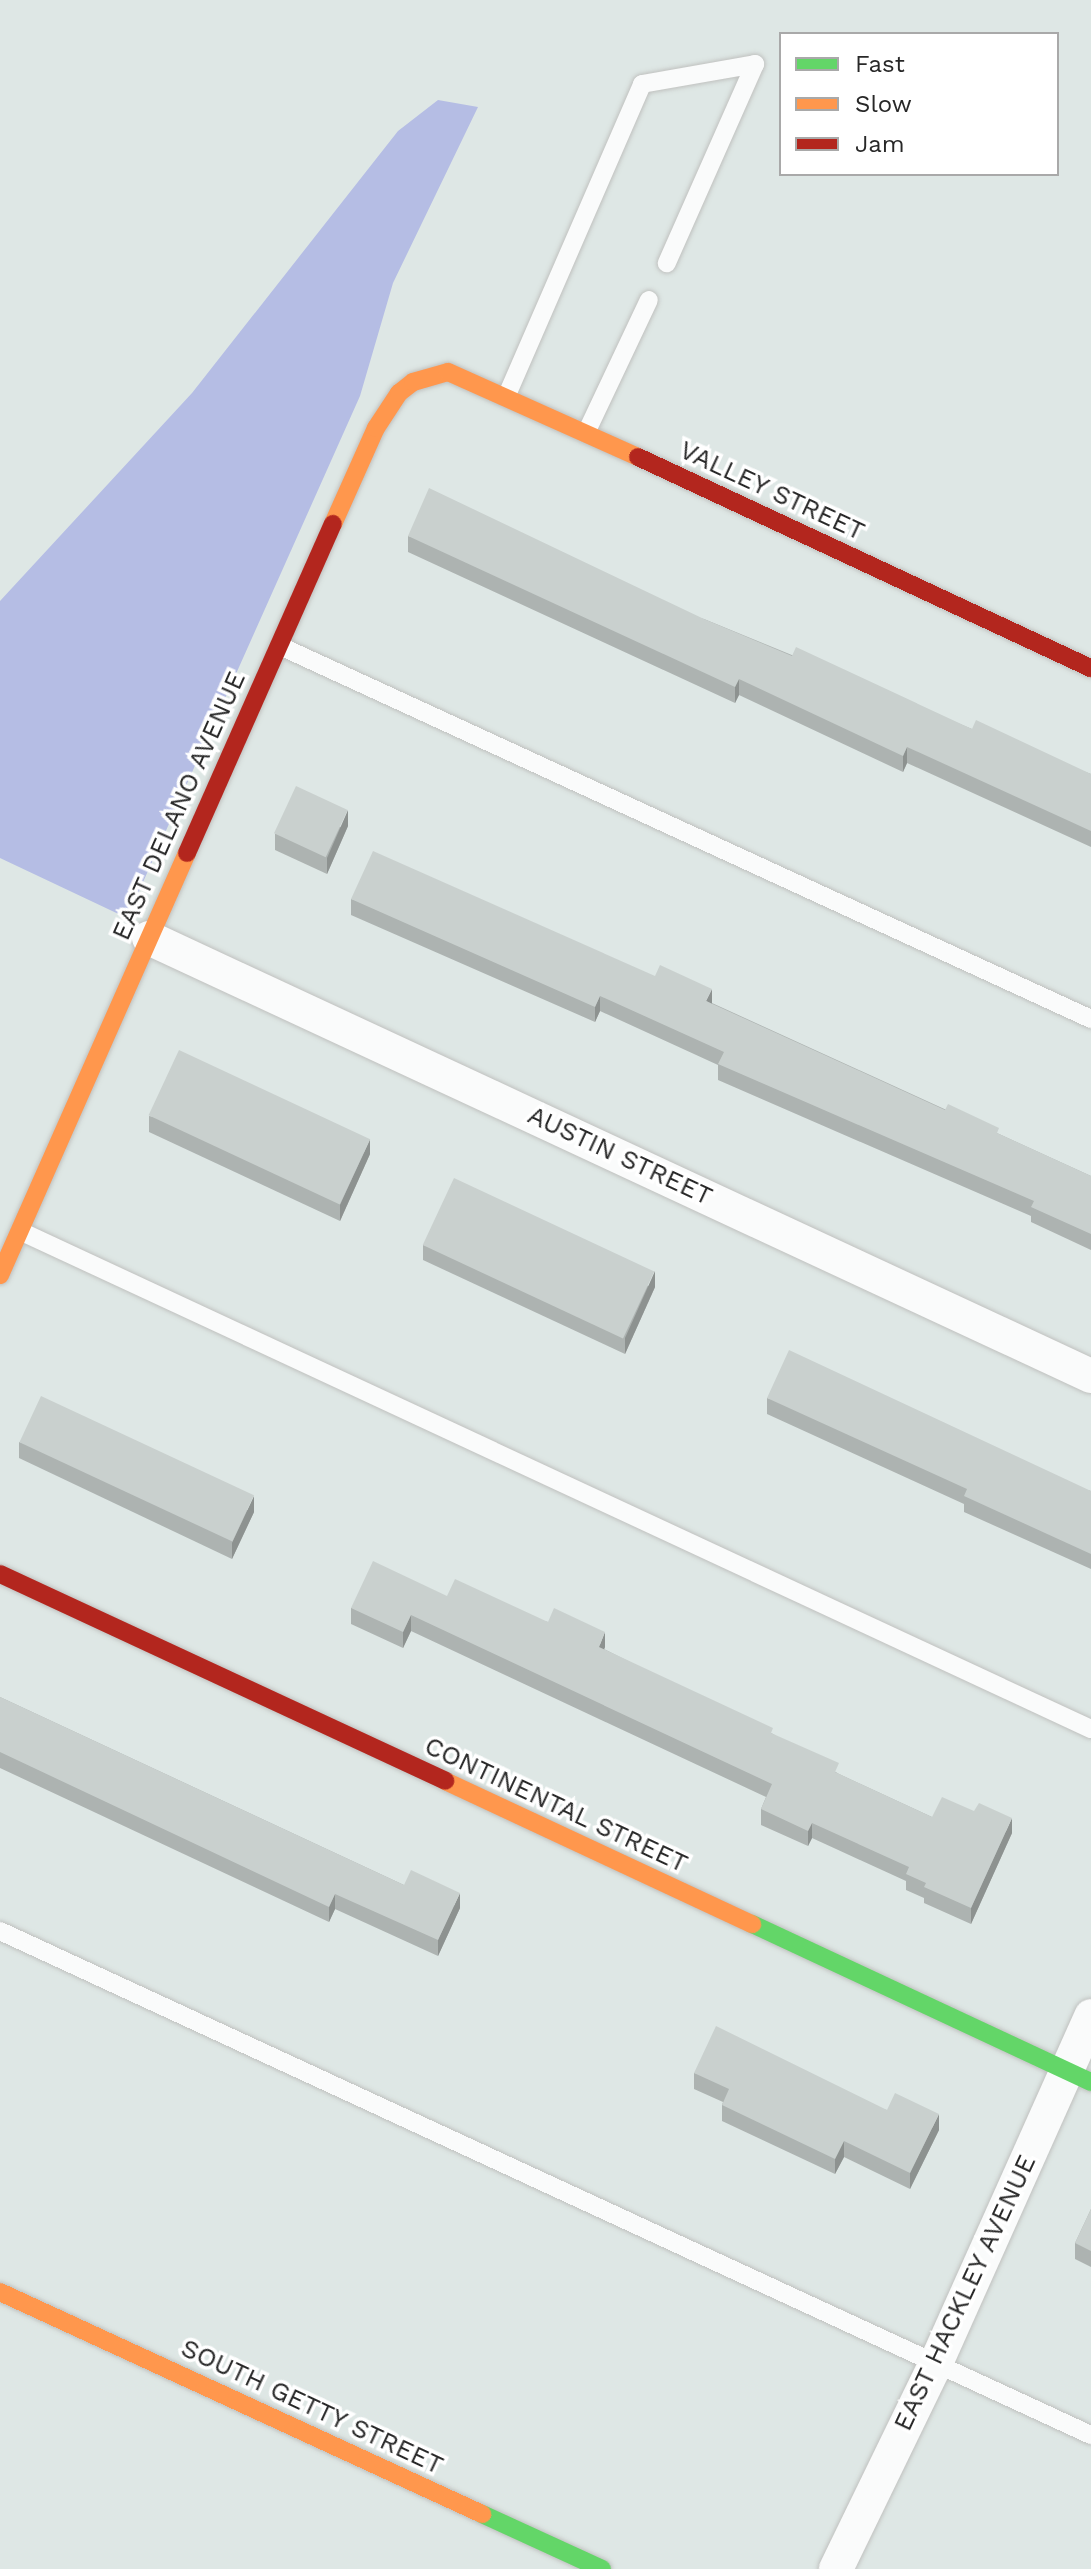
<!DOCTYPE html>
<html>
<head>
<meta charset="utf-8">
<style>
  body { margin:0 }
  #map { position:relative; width:1091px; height:2569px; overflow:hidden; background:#dee7e5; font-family:"Work Sans",sans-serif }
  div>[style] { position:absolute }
  .green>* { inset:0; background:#b5bde4 }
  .roads { filter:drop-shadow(0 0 2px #c0c1bf) drop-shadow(0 0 2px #c0c1bf) }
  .lane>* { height:18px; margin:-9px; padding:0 9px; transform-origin:9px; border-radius:9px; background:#fafbfb }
  .street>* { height:34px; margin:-17px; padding:0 17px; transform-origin:17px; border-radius:17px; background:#fafbfb }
  .fast>* { height:18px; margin:-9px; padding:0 9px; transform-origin:9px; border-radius:9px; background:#63d668 }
  .slow>* { height:18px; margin:-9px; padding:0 9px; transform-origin:9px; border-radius:9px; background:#ff974d }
  .jam>* { height:18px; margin:-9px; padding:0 9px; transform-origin:9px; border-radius:9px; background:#b3261e }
  .wall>* { inset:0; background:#adb3b1 }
  .shaded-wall>* { inset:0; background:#8d9290 }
  .building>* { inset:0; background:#c9d0ce; transform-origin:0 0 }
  span { translate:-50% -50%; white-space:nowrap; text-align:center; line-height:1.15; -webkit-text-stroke:7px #fff; paint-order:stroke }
  .street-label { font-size:26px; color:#282828 }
  .legend { position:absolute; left:779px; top:32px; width:280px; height:144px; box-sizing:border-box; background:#fff; border:2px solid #a9a9a9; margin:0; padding:10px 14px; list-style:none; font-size:24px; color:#282828 }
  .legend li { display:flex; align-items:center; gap:16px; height:40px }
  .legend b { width:40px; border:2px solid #a9a9a9 }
</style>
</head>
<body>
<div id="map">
  <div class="green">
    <div style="clip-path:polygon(438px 100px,478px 107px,393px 283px,360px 396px,127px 918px,0 858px,0 601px,192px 393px,398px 131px)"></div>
  </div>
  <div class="roads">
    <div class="lane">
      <div style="left:507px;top:395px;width:339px;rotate:-66.5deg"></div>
      <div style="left:642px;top:84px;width:115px;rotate:-10deg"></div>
      <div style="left:755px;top:64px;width:218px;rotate:113.9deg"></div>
      <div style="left:586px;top:433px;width:147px;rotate:-64.7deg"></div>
      <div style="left:280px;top:646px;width:893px;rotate:24.7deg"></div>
      <div style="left:20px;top:1231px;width:1181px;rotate:24.94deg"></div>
      <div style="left:0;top:1931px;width:1202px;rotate:24.8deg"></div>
    </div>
    <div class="street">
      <div style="left:149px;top:938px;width:1039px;rotate:24.94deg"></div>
      <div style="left:836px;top:2569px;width:229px;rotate:-64.1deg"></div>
      <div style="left:936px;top:2363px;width:380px;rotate:-65.9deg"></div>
    </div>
    <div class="fast">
      <div style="left:752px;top:1924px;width:374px;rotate:25deg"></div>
      <div style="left:482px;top:2514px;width:132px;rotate:24.6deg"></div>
    </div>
    <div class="slow">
      <div style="left:333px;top:524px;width:105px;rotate:-65.9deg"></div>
      <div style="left:376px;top:428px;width:42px;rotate:-56.7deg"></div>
      <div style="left:399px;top:393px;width:18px;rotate:-38deg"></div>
      <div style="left:413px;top:382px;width:36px;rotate:-16deg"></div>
      <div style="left:448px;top:372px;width:208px;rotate:24.1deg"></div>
      <div style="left:0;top:1275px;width:462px;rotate:-66.1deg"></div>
      <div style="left:445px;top:1781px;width:339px;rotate:25deg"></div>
      <div style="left:0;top:2292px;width:531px;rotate:24.73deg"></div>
    </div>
    <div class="jam">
      <div style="left:638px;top:457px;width:500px;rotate:25deg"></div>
      <div style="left:187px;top:853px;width:360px;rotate:-66.1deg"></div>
      <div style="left:0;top:1574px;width:491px;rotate:24.9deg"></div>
    </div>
  </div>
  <div class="wall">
    <div style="clip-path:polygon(408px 536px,704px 619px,972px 729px,1091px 774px,1091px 847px,907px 763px,903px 772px,739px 695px,735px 703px,408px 552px)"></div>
    <div style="clip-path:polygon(348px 826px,327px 874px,275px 850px,275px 834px)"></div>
    <div style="clip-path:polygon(351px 899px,712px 1003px,1091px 1176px,1091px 1250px,1031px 1222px,1031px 1216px,718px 1080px,718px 1065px,600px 1011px,595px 1022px,351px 915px)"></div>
    <div style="clip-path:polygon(149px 1116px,370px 1154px,340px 1221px,149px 1132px)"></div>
    <div style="clip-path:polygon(423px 1245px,655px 1287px,625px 1354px,423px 1260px)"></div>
    <div style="clip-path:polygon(767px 1398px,1091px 1491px,1091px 1569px,964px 1512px,964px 1504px,767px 1414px)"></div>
    <div style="clip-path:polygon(19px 1442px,254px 1512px,232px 1559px,19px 1458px)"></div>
    <div style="clip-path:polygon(447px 1596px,548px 1622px,605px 1647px,604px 1649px,773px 1734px,839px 1774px,932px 1817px,1012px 1833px,971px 1924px,924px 1903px,924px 1898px,906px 1890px,906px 1881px,812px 1838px,808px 1846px,761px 1825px,761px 1809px,766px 1797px,411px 1631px,403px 1648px,351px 1624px,351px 1608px)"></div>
    <div style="clip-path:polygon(0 1697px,404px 1885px,460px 1908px,438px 1956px,335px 1909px,329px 1922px,0 1768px)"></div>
    <div style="clip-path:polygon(694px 2073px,887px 2110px,939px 2130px,910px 2189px,844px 2157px,835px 2174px,722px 2121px,722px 2105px,723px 2102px,694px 2089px)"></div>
    <div style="clip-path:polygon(1091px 2209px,1091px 2267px,1075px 2259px,1075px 2243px)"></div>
  </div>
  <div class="shaded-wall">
    <div style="clip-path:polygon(739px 679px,739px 695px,735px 703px,735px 687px)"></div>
    <div style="clip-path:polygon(907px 747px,907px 763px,903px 772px,903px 756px)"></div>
    <div style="clip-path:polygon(348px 810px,348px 826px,327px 874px,327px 858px)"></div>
    <div style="clip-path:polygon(712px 989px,712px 1004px,706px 1001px)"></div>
    <div style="clip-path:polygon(600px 996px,600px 1011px,595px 1022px,595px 1007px)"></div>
    <div style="clip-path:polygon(370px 1139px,370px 1154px,340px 1221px,340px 1205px)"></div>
    <div style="clip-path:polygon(655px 1271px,655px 1287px,625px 1354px,625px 1338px)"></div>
    <div style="clip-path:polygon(254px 1496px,254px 1512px,232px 1559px,232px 1543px)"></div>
    <div style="clip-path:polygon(411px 1615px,411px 1631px,403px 1648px,403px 1632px)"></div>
    <div style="clip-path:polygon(605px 1632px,605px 1647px,599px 1662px,599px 1647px)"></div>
    <div style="clip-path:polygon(1012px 1818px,1012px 1833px,971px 1924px,971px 1908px)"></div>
    <div style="clip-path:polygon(812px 1823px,812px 1838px,808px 1846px,808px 1831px)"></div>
    <div style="clip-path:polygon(460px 1893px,460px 1908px,438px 1956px,438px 1940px)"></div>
    <div style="clip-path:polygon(335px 1894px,335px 1909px,329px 1922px,329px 1907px)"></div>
    <div style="clip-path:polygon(939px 2114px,939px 2130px,910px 2189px,910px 2173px)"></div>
    <div style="clip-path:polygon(844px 2141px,844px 2157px,835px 2174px,835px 2159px)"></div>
  </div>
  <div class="building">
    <div style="clip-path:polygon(429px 488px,704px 619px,792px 656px,796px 647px,972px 729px,976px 720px,1091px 774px,1091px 831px,907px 747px,903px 756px,739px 679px,735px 687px,408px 536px)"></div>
    <div style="left:296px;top:786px;width:57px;height:52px;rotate:25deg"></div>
    <div style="clip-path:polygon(373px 851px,655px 976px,660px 965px,712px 989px,706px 1001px,945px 1110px,948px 1104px,999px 1128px,997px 1133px,1091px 1176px,1091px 1234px,1031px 1207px,1034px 1201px,718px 1064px,724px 1052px,600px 996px,595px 1007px,351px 899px)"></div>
    <div style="left:179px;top:1050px;width:211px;height:72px;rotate:25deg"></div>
    <div style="left:454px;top:1178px;width:221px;height:74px;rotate:25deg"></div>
    <div style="clip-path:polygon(789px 1350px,1091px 1491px,1091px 1554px,964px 1496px,967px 1489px,767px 1398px)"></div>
    <div style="left:41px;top:1396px;width:235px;height:51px;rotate:25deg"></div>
    <div style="clip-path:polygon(373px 1561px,447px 1596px,455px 1579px,548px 1622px,554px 1608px,605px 1632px,599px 1647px,773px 1728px,771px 1733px,839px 1763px,835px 1772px,932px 1817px,942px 1797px,974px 1811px,979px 1803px,1012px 1818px,971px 1908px,924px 1887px,926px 1883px,906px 1874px,909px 1867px,812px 1823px,808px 1831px,761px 1809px,772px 1784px,411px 1615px,403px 1632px,351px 1608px)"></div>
    <div style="clip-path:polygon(0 1697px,404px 1885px,411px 1870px,460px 1893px,438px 1940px,335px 1894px,329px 1907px,0 1752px)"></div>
    <div style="clip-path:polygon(716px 2026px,887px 2110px,895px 2093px,939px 2114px,910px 2173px,844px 2141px,835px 2159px,722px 2105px,729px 2089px,694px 2073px)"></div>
    <div style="clip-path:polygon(1091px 2209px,1091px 2251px,1075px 2243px)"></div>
  </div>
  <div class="street-label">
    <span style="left:772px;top:491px;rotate:25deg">VALLEY STREET</span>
    <span style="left:179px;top:806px;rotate:-66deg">EAST DELANO AVENUE</span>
    <span style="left:620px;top:1156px;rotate:25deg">AUSTIN STREET</span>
    <span style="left:556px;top:1805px;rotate:25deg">CONTINENTAL STREET</span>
    <span style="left:965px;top:2293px;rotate:-65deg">EAST HACKLEY AVENUE</span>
    <span style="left:312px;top:2407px;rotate:25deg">SOUTH GETTY STREET</span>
  </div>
  <ul class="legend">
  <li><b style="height:10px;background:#63d668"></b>Fast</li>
  <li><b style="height:10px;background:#ff974d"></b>Slow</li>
  <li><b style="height:10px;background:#b3261e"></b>Jam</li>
  </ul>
</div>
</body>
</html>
